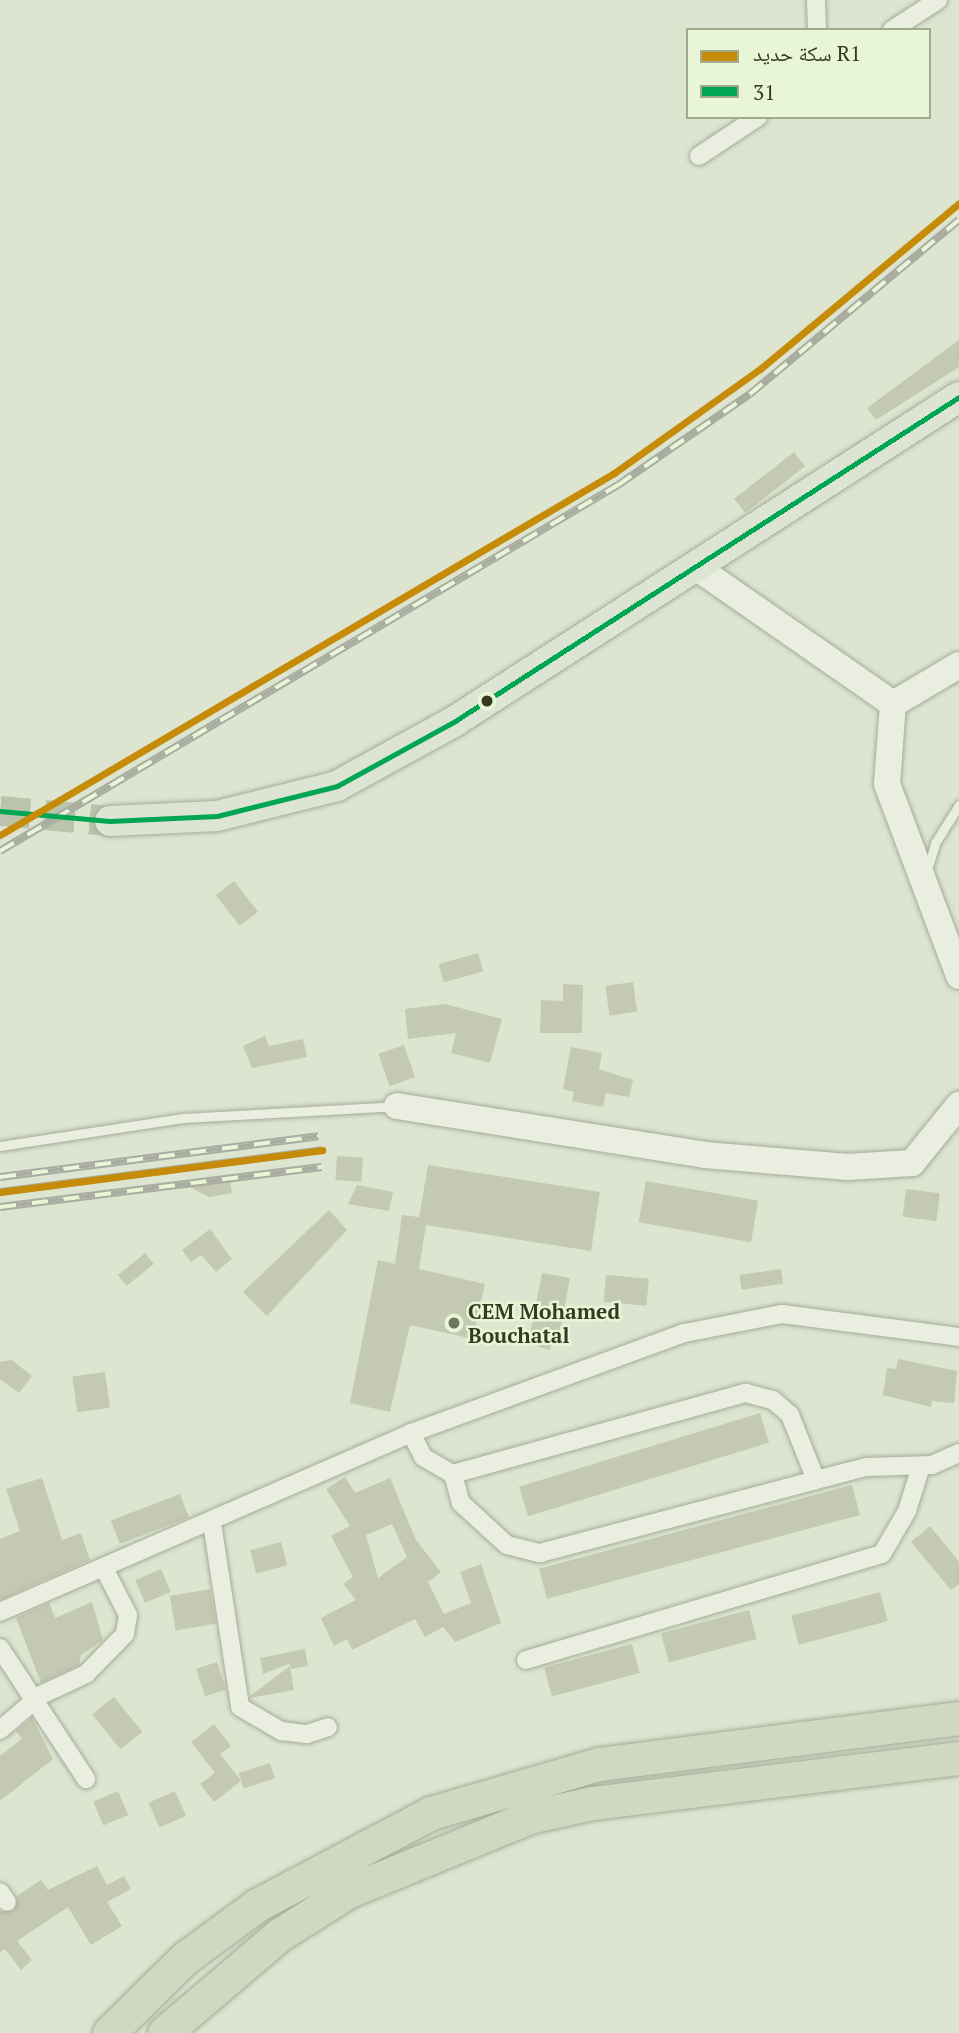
<!DOCTYPE html>
<html>
<head>
<meta charset="utf-8">
<style>
  body { margin:0 }
  #map { position:relative; width:959px; height:2033px; overflow:hidden; background:#dde5d0; font-family:"PT Serif","Noto Naskh Arabic",serif }
  div>[style] { position:absolute }
  .building>* { inset:0; background:#c4c9b1; transform-origin:0 0 }
  .primary-tunnel>* { height:30px; margin-top:-15px; transform-origin:0; background:repeating-linear-gradient(90deg,#bbc3ad 0 30px,transparent 0 45px) }
  .roads { filter:drop-shadow(0 0 2px #a5ab98) drop-shadow(0 0 2px #a5ab98) }
  .lane>* { height:9px; margin:-4.5px; padding:0 4.5px; transform-origin:4.5px; border-radius:4.5px; background:#e9eee1 }
  .street>* { height:18px; margin:-9px; padding:0 9px; transform-origin:9px; border-radius:9px; background:#e9eee1 }
  .secondary>* { height:26px; margin:-13px; padding:0 13px; transform-origin:13px; border-radius:13px; background:#e9eee1 }
  .primary>* { height:30px; margin:-15px; padding:0 15px; transform-origin:15px; border-radius:15px; background:#dee4d3 }
  .highway>* { height:33px; margin:-16.5px; padding:0 16.5px; transform-origin:16.5px; border-radius:16.5px; background:#d1d8c1 }
  .rail>* { height:8px; margin-top:-4px; transform-origin:0; background:repeating-linear-gradient(90deg,#e9f5d7 0 16px,#a9ada1 0 32px); box-sizing:border-box; border-block:2px solid #a9ada1 }
  .bus-1>* { height:5px; margin:-2.5px; padding:0 2.5px; transform-origin:2.5px; border-radius:2.5px; background:#00a651 }
  .rail-1>* { height:7px; margin:-3.5px; padding:0 3.5px; transform-origin:3.5px; border-radius:3.5px; background:#c68b08 }
  .dots>* { width:19px; height:19px; translate:-50% -50%; box-sizing:border-box; border:4px solid #e9f5d7; border-radius:50% }
  span { translate:-50% -50%; white-space:nowrap; text-align:center; line-height:1.15; -webkit-text-stroke:5px #e9f5d7; paint-order:stroke }
  .poi-label { font-size:21px; color:#353a20; font-weight:700 }
  .left { translate:0 -50%; text-align:left }
  .legend { position:absolute; left:686px; top:28px; width:245px; height:91px; box-sizing:border-box; background:#e9f5d7; border:2px solid #a1aa8e; margin:0; padding:9px 12px; list-style:none; font-size:21px; color:#353a20 }
  .legend li { display:flex; align-items:center; gap:14px; height:35px }
  .legend b { width:35px; border:2px solid #a1aa8e }
</style>
</head>
<body>
<div id="map">
  <div class="building">
    <div style="clip-path:polygon(959px 340px,959px 367px,876px 420px,867px 408px)"></div>
    <div style="left:794px;top:452px;width:18px;height:76px;rotate:52deg"></div>
    <div style="left:234px;top:881px;width:39px;height:23px;rotate:52deg"></div>
    <div style="left:478px;top:953px;width:19px;height:41px;rotate:74deg"></div>
    <div style="left:633px;top:982px;width:30px;height:28px;rotate:82deg"></div>
    <div style="clip-path:polygon(563px 984px,583px 985px,582px 1033px,540px 1033px,541px 1000px,563px 1001px)"></div>
    <div style="clip-path:polygon(445px 1004px,502px 1019px,490px 1063px,451px 1053px,456px 1033px,408px 1039px,405px 1009px)"></div>
    <div style="clip-path:polygon(265px 1036px,269px 1046px,303px 1039px,307px 1057px,252px 1068px,243px 1046px)"></div>
    <div style="left:404px;top:1045px;width:34px;height:27px;rotate:71deg"></div>
    <div style="clip-path:polygon(571px 1047px,602px 1053px,599px 1069px,633px 1080px,629px 1097px,606px 1093px,603px 1107px,572px 1101px,574px 1092px,563px 1089px)"></div>
    <div style="left:337px;top:1156px;width:26px;height:24px;rotate:4deg"></div>
    <div style="clip-path:polygon(428px 1165px,600px 1192px,591px 1251px,426px 1225px,419px 1269px,485px 1284px,473px 1339px,410px 1325px,390px 1412px,350px 1403px,378px 1260px,395px 1264px,402px 1215px,419px 1217px)"></div>
    <div style="clip-path:polygon(230px 1179px,232px 1193px,209px 1197px,186px 1185px)"></div>
    <div style="left:646px;top:1181px;width:114px;height:42px;rotate:10deg"></div>
    <div style="clip-path:polygon(357px 1185px,393px 1192px,389px 1211px,348px 1204px)"></div>
    <div style="left:906px;top:1189px;width:34px;height:28px;rotate:7deg"></div>
    <div style="clip-path:polygon(329px 1210px,347px 1230px,267px 1316px,243px 1292px)"></div>
    <div style="clip-path:polygon(210px 1229px,232px 1259px,216px 1272px,201px 1255px,191px 1262px,182px 1250px)"></div>
    <div style="left:145px;top:1253px;width:14px;height:35px;rotate:51deg"></div>
    <div style="left:781px;top:1269px;width:15px;height:42px;rotate:82deg"></div>
    <div style="clip-path:polygon(542px 1273px,570px 1278px,559px 1338px,553px 1337px,550px 1350px,528px 1344px)"></div>
    <div style="left:606px;top:1275px;width:43px;height:27px;rotate:5deg"></div>
    <div style="clip-path:polygon(898px 1359px,957px 1371px,954px 1403px,932px 1401px,931px 1407px,883px 1395px,887px 1368px,896px 1369px)"></div>
    <div style="clip-path:polygon(12px 1360px,32px 1376px,19px 1393px,0 1379px,0 1362px)"></div>
    <div style="left:105px;top:1372px;width:36px;height:33px;rotate:82deg"></div>
    <div style="left:760px;top:1413px;width:31px;height:252px;rotate:73deg"></div>
    <div style="clip-path:polygon(evenodd,345px 1477px,355px 1493px,390px 1478px,416px 1540px,441px 1572px,428px 1582px,444px 1614px,471px 1603px,460px 1572px,481px 1564px,501px 1623px,455px 1642px,443px 1627px,425px 1637px,415px 1619px,352px 1650px,347px 1639px,334px 1646px,321px 1618px,356px 1600px,343px 1584px,353px 1577px,331px 1536px,350px 1526px,326px 1489px,345px 1477px,392px 1524px,407px 1557px,378px 1578px,366px 1535px,392px 1524px)"></div>
    <div style="clip-path:polygon(42px 1478px,62px 1540px,81px 1533px,90px 1560px,0 1600px,0 1539px,20px 1531px,6px 1489px)"></div>
    <div style="left:852px;top:1485px;width:31px;height:324px;rotate:75deg"></div>
    <div style="left:180px;top:1494px;width:25px;height:74px;rotate:69deg"></div>
    <div style="clip-path:polygon(930px 1526px,959px 1562px,959px 1584px,951px 1590px,911px 1542px)"></div>
    <div style="left:281px;top:1542px;width:24px;height:32px;rotate:75deg"></div>
    <div style="left:161px;top:1569px;width:25px;height:28px;rotate:67deg"></div>
    <div style="left:210px;top:1589px;width:35px;height:41px;rotate:80deg"></div>
    <div style="left:880px;top:1592px;width:30px;height:92px;rotate:75deg"></div>
    <div style="clip-path:polygon(92px 1602px,103px 1640px,81px 1655px,79px 1665px,41px 1683px,16px 1618px,49px 1603px,55px 1618px)"></div>
    <div style="left:749px;top:1610px;width:30px;height:91px;rotate:75deg"></div>
    <div style="left:632px;top:1644px;width:30px;height:91px;rotate:75deg"></div>
    <div style="clip-path:polygon(305px 1649px,308px 1666px,292px 1669px,289px 1664px,263px 1674px,260px 1658px)"></div>
    <div style="left:217px;top:1662px;width:29px;height:22px;rotate:72deg"></div>
    <div style="clip-path:polygon(290px 1666px,294px 1690px,250px 1698px,250px 1696px)"></div>
    <div style="left:114px;top:1697px;width:45px;height:28px;rotate:51deg"></div>
    <div style="clip-path:polygon(32px 1718px,53px 1759px,0 1801px,0 1756px,22px 1739px,16px 1731px)"></div>
    <div style="clip-path:polygon(214px 1724px,231px 1746px,220px 1754px,241px 1781px,214px 1802px,200px 1784px,215px 1773px,191px 1742px)"></div>
    <div style="left:270px;top:1763px;width:16px;height:33px;rotate:72deg"></div>
    <div style="left:118px;top:1791px;width:26px;height:27px;rotate:67deg"></div>
    <div style="left:175px;top:1791px;width:27px;height:29px;rotate:66deg"></div>
    <div style="clip-path:polygon(97px 1866px,107px 1885px,124px 1876px,131px 1889px,107px 1902px,122px 1926px,91px 1945px,68px 1907px,17px 1941px,32px 1960px,21px 1970px,5px 1949px,0 1952px,0 1911px,14px 1911px,17px 1896px,41px 1880px,48px 1890px)"></div>
  </div>
  <div class="primary-tunnel">
    <div style="left:0;top:811px;width:110px;rotate:5.2deg"></div>
  </div>
  <div class="roads">
    <div class="lane">
      <div style="left:927px;top:870px;width:28px;rotate:-73deg"></div>
      <div style="left:935px;top:843px;width:45px;rotate:-57.7deg"></div>
      <div style="left:0;top:1146px;width:185px;rotate:-8.7deg"></div>
      <div style="left:183px;top:1118px;width:212px;rotate:-3.2deg"></div>
    </div>
    <div class="street">
      <div style="left:816px;top:0;width:30px;rotate:88deg"></div>
      <div style="left:892px;top:30px;width:55px;rotate:-33.1deg"></div>
      <div style="left:699px;top:156px;width:71px;rotate:-33.5deg"></div>
      <div style="left:411px;top:1433px;width:27px;rotate:63deg"></div>
      <div style="left:423px;top:1457px;width:34px;rotate:30deg"></div>
      <div style="left:453px;top:1474px;width:304px;rotate:-15.5deg"></div>
      <div style="left:746px;top:1393px;width:28px;rotate:15deg"></div>
      <div style="left:773px;top:1400px;width:23px;rotate:41deg"></div>
      <div style="left:790px;top:1415px;width:70px;rotate:68.2deg"></div>
      <div style="left:816px;top:1480px;width:52px;rotate:-14.6deg"></div>
      <div style="left:866px;top:1467px;width:66px;rotate:-1.7deg"></div>
      <div style="left:932px;top:1465px;width:30px;rotate:-24deg"></div>
      <div style="left:453px;top:1474px;width:30px;rotate:75deg"></div>
      <div style="left:461px;top:1503px;width:62px;rotate:42.4deg"></div>
      <div style="left:507px;top:1545px;width:34px;rotate:14deg"></div>
      <div style="left:540px;top:1553px;width:285px;rotate:-14.8deg"></div>
      <div style="left:212px;top:1523px;width:186px;rotate:81.3deg"></div>
      <div style="left:240px;top:1707px;width:48px;rotate:30.3deg"></div>
      <div style="left:281px;top:1731px;width:26px;rotate:7deg"></div>
      <div style="left:307px;top:1734px;width:22px;rotate:-18deg"></div>
      <div style="left:0;top:1612px;width:448px;rotate:-23.5deg"></div>
      <div style="left:411px;top:1433px;width:292px;rotate:-20.1deg"></div>
      <div style="left:685px;top:1333px;width:99px;rotate:-11.1deg"></div>
      <div style="left:782px;top:1314px;width:178px;rotate:7.4deg"></div>
      <div style="left:0;top:1648px;width:157px;rotate:56.7deg"></div>
      <div style="left:526px;top:1660px;width:371px;rotate:-16.6deg"></div>
      <div style="left:882px;top:1554px;width:50px;rotate:-59.8deg"></div>
      <div style="left:907px;top:1511px;width:47px;rotate:-72.7deg"></div>
      <div style="left:0;top:1730px;width:54px;rotate:-40.5deg"></div>
      <div style="left:41px;top:1695px;width:50px;rotate:-25deg"></div>
      <div style="left:86px;top:1674px;width:56px;rotate:-45.7deg"></div>
      <div style="left:125px;top:1634px;width:19px;rotate:-81deg"></div>
      <div style="left:128px;top:1615px;width:53px;rotate:-117.1deg"></div>
      <div style="left:0;top:1892px;width:12px;rotate:55deg"></div>
    </div>
    <div class="secondary">
      <div style="left:696px;top:567px;width:240px;rotate:34.8deg"></div>
      <div style="left:959px;top:665px;width:77px;rotate:149.4deg"></div>
      <div style="left:893px;top:704px;width:80px;rotate:94.3deg"></div>
      <div style="left:887px;top:784px;width:205px;rotate:69.4deg"></div>
      <div style="left:397px;top:1106px;width:312px;rotate:9deg"></div>
      <div style="left:705px;top:1155px;width:143px;rotate:4.8deg"></div>
      <div style="left:847px;top:1167px;width:65px;rotate:-3.5deg"></div>
      <div style="left:912px;top:1163px;width:75px;rotate:-51deg"></div>
    </div>
    <div class="primary">
      <div style="left:110px;top:821px;width:107px;rotate:-2.7deg"></div>
      <div style="left:217px;top:816px;width:124px;rotate:-14deg"></div>
      <div style="left:337px;top:786px;width:135px;rotate:-28.8deg"></div>
      <div style="left:455px;top:721px;width:599px;rotate:-32.74deg"></div>
    </div>
    <div class="highway">
      <div style="left:109px;top:2033px;width:107px;rotate:-44.6deg"></div>
      <div style="left:185px;top:1958px;width:89px;rotate:-36.4deg"></div>
      <div style="left:257px;top:1905px;width:197px;rotate:-27.9deg"></div>
      <div style="left:431px;top:1813px;width:175px;rotate:-16.3deg"></div>
      <div style="left:599px;top:1764px;width:363px;rotate:-7.3deg"></div>
      <div style="left:164px;top:2033px;width:151px;rotate:-40.4deg"></div>
      <div style="left:279px;top:1935px;width:83px;rotate:-32.2deg"></div>
      <div style="left:349px;top:1891px;width:195px;rotate:-22.3deg"></div>
      <div style="left:529px;top:1817px;width:65px;rotate:-12.5deg"></div>
      <div style="left:592px;top:1803px;width:370px;rotate:-7deg"></div>
    </div>
  </div>
  <div class="rail">
    <div style="left:0;top:851px;width:718px;rotate:-30.64deg"></div>
    <div style="left:618px;top:485px;width:160px;rotate:-34.6deg"></div>
    <div style="left:750px;top:394px;width:272px;rotate:-39.8deg"></div>
    <div style="left:0;top:1177px;width:321px;rotate:-7.3deg"></div>
    <div style="left:0;top:1192px;width:325px;rotate:-7.4deg"></div>
    <div style="left:0;top:1207px;width:324px;rotate:-7.1deg"></div>
  </div>
  <div class="bus-1">
    <div style="left:0;top:811px;width:110px;rotate:5.2deg"></div>
    <div style="left:110px;top:821px;width:107px;rotate:-2.7deg"></div>
    <div style="left:217px;top:816px;width:124px;rotate:-14deg"></div>
    <div style="left:337px;top:786px;width:135px;rotate:-28.8deg"></div>
    <div style="left:455px;top:721px;width:599px;rotate:-32.74deg"></div>
  </div>
  <div class="rail-1">
    <div style="left:0;top:835px;width:713px;rotate:-30.52deg"></div>
    <div style="left:614px;top:473px;width:179px;rotate:-35.5deg"></div>
    <div style="left:760px;top:369px;width:259px;rotate:-39.8deg"></div>
    <div style="left:0;top:1192px;width:325px;rotate:-7.4deg"></div>
  </div>
  <div class="dots">
    <div style="left:487px;top:701px;background:#353a20"></div>
    <div style="left:454px;top:1323px;background:#70765e"></div>
  </div>
  <div class="poi-label">
    <span class="left" style="left:468px;top:1323px">CEM Mohamed<br>Bouchatal</span>
  </div>
  <ul class="legend">
  <li><b style="height:9px;background:#c68b08"></b>سكة حديد R1</li>
  <li><b style="height:9px;background:#00a651"></b>31</li>
  </ul>
</div>
</body>
</html>
